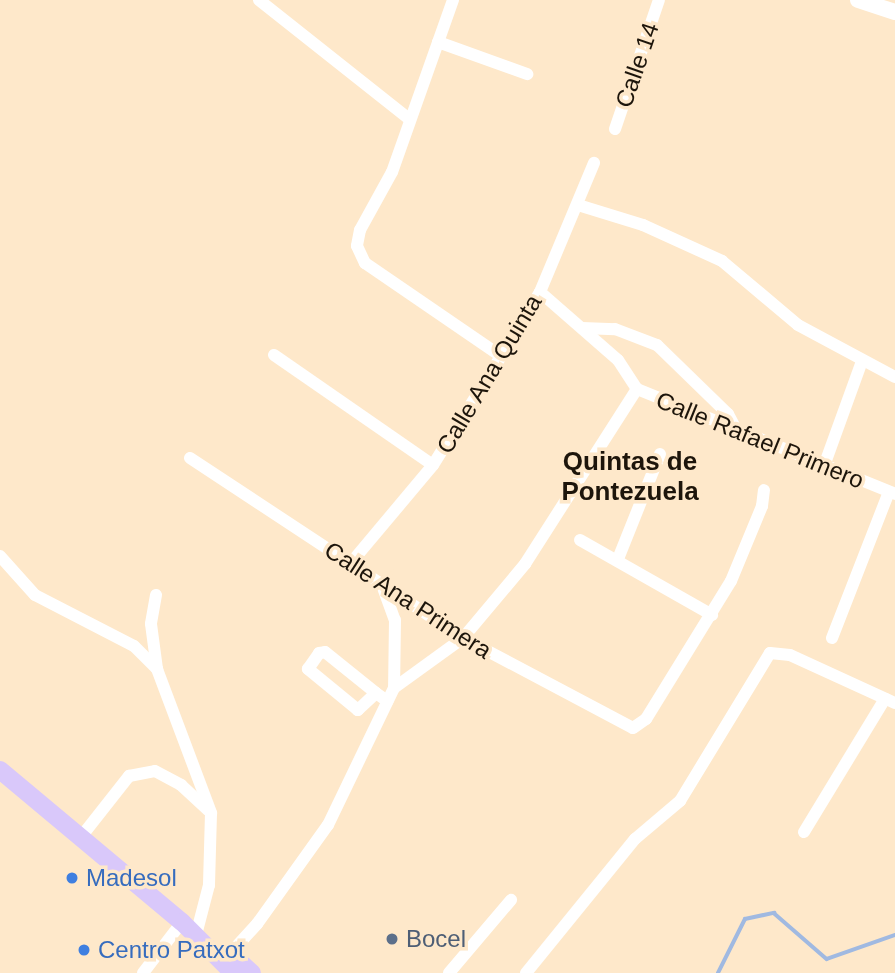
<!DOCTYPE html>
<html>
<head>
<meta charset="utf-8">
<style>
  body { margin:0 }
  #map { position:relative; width:895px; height:973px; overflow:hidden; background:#fee8ca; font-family:Arial,sans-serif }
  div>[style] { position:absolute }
  .stream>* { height:3.5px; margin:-1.75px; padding:0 1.75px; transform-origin:1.75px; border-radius:1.75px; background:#a0b9e1 }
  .street>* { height:12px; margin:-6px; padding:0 6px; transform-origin:6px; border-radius:6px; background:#fff }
  .secondary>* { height:16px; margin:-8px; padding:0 8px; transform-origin:8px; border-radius:8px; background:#fff }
  .primary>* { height:18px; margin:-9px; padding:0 9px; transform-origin:9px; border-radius:9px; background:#d9c8fa }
  .dots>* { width:19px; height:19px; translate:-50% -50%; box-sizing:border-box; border:4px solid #fee8ca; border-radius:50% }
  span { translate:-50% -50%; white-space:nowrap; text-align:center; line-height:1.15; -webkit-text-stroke:7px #fee8ca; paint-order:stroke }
  .street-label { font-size:24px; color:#1d150b }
  .shop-label { font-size:24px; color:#366cbe }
  .left { translate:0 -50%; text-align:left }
  .service-label { font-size:24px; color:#4e5e75 }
  .neighbourhood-label { font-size:26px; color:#1d150b; font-weight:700 }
</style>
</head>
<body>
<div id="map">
  <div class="stream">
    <div style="left:718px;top:973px;width:60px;rotate:-63.4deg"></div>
    <div style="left:745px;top:919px;width:30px;rotate:-12deg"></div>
    <div style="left:774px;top:913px;width:70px;rotate:41deg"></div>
    <div style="left:827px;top:959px;width:72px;rotate:-19.4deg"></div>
  </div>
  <div class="street">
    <div style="left:259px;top:0;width:191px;rotate:38.4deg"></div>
    <div style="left:453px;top:0;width:182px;rotate:109.5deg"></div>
    <div style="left:392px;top:172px;width:66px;rotate:118.9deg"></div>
    <div style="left:360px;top:230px;width:16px;rotate:101deg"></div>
    <div style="left:357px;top:246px;width:19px;rotate:65deg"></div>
    <div style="left:365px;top:263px;width:165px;rotate:34.4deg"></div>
    <div style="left:438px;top:42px;width:95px;rotate:19.8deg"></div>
    <div style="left:615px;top:129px;width:136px;rotate:-71.2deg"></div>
    <div style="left:578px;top:205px;width:68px;rotate:17.1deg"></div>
    <div style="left:643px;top:225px;width:87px;rotate:24.5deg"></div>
    <div style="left:722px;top:261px;width:99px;rotate:40.1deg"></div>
    <div style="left:798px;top:325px;width:110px;rotate:28.2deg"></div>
    <div style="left:540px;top:292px;width:103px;rotate:41.1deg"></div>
    <div style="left:618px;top:360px;width:35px;rotate:57deg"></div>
    <div style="left:637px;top:389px;width:279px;rotate:22.1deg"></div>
    <div style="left:582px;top:328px;width:33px;rotate:2deg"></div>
    <div style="left:615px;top:329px;width:45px;rotate:20.9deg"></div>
    <div style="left:657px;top:345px;width:99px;rotate:44.2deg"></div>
    <div style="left:728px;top:414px;width:19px;rotate:62deg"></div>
    <div style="left:274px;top:355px;width:193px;rotate:34.7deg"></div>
    <div style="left:190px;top:458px;width:327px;rotate:33.4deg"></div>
    <div style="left:463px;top:638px;width:192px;rotate:27.9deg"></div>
    <div style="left:633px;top:728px;width:16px;rotate:-35deg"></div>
    <div style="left:646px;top:719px;width:162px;rotate:-58.4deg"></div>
    <div style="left:731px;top:581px;width:81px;rotate:-67.5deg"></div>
    <div style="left:762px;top:506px;width:16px;rotate:-83deg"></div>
    <div style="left:824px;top:466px;width:112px;rotate:-70.1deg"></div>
    <div style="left:580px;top:540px;width:152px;rotate:29.6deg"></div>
    <div style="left:0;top:556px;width:52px;rotate:48.1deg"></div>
    <div style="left:35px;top:595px;width:111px;rotate:27.3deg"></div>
    <div style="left:134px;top:646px;width:33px;rotate:45deg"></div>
    <div style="left:157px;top:669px;width:154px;rotate:69.4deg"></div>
    <div style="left:211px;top:813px;width:72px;rotate:91.6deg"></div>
    <div style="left:209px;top:885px;width:52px;rotate:104.6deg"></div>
    <div style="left:618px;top:559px;width:113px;rotate:-68.2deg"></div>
    <div style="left:350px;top:564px;width:129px;rotate:-50deg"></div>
    <div style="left:433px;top:465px;width:128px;rotate:-58deg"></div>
    <div style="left:501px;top:356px;width:75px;rotate:-58.6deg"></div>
    <div style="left:540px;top:292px;width:140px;rotate:-67.3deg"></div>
    <div style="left:382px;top:585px;width:37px;rotate:70deg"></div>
    <div style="left:395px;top:620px;width:68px;rotate:90.8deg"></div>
    <div style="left:156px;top:595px;width:29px;rotate:100deg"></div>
    <div style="left:151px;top:624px;width:45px;rotate:82.4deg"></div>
    <div style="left:832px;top:638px;width:157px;rotate:-68.7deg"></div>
    <div style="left:376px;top:693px;width:25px;rotate:137deg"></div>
    <div style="left:358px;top:710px;width:65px;rotate:-140.6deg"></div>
    <div style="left:308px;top:669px;width:19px;rotate:-55deg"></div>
    <div style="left:319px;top:653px;width:6px;rotate:-9deg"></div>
    <div style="left:325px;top:652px;width:65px;rotate:38.8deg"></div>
    <div style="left:376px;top:693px;width:14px;rotate:36deg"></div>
    <div style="left:804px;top:832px;width:156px;rotate:-58.7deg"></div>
    <div style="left:81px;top:837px;width:78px;rotate:-51.8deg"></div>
    <div style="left:129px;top:776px;width:26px;rotate:-11deg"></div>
    <div style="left:155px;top:771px;width:30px;rotate:28deg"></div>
    <div style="left:181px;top:785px;width:37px;rotate:43deg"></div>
    <div style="left:224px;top:960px;width:49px;rotate:-47.5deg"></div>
    <div style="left:257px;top:924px;width:122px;rotate:-54.4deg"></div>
    <div style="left:328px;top:825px;width:152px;rotate:-64.3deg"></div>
    <div style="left:394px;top:688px;width:85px;rotate:-35.9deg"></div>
    <div style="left:463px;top:638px;width:97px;rotate:-50deg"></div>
    <div style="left:525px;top:564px;width:208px;rotate:-57.4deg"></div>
    <div style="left:143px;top:973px;width:64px;rotate:-52.6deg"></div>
    <div style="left:449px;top:973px;width:96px;rotate:-49.7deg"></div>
    <div style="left:526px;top:973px;width:173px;rotate:-50.9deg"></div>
    <div style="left:635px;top:839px;width:59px;rotate:-40.2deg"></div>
    <div style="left:680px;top:801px;width:173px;rotate:-58.7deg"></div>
    <div style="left:770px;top:653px;width:20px;rotate:6deg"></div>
    <div style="left:790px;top:655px;width:115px;rotate:24.6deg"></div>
  </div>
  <div class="secondary">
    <div style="left:858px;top:0;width:39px;rotate:18deg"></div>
  </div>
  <div class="primary">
    <div style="left:0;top:770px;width:237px;rotate:39.9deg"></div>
    <div style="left:182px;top:922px;width:72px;rotate:45deg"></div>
    <div style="left:229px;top:964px;width:14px;rotate:4deg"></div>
    <div style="left:243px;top:965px;width:12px;rotate:42deg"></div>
  </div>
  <div class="dots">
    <div style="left:72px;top:878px;background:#3f7fe0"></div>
    <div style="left:392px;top:939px;background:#5c6f8a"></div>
    <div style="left:84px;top:950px;background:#3f7fe0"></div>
  </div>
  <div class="street-label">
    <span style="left:637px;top:65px;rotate:-71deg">Calle 14</span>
    <span style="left:489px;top:374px;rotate:-59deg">Calle Ana Quinta</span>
    <span style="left:760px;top:440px;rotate:22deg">Calle Rafael Primero</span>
    <span style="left:408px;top:600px;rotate:33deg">Calle Ana Primera</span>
  </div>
  <div class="shop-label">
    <span class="left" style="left:86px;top:878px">Madesol</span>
    <span class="left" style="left:98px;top:950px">Centro Patxot</span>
  </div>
  <div class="service-label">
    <span class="left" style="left:406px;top:939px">Bocel</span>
  </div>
  <div class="neighbourhood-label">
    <span style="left:630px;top:477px">Quintas de<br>Pontezuela</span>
  </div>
</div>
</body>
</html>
